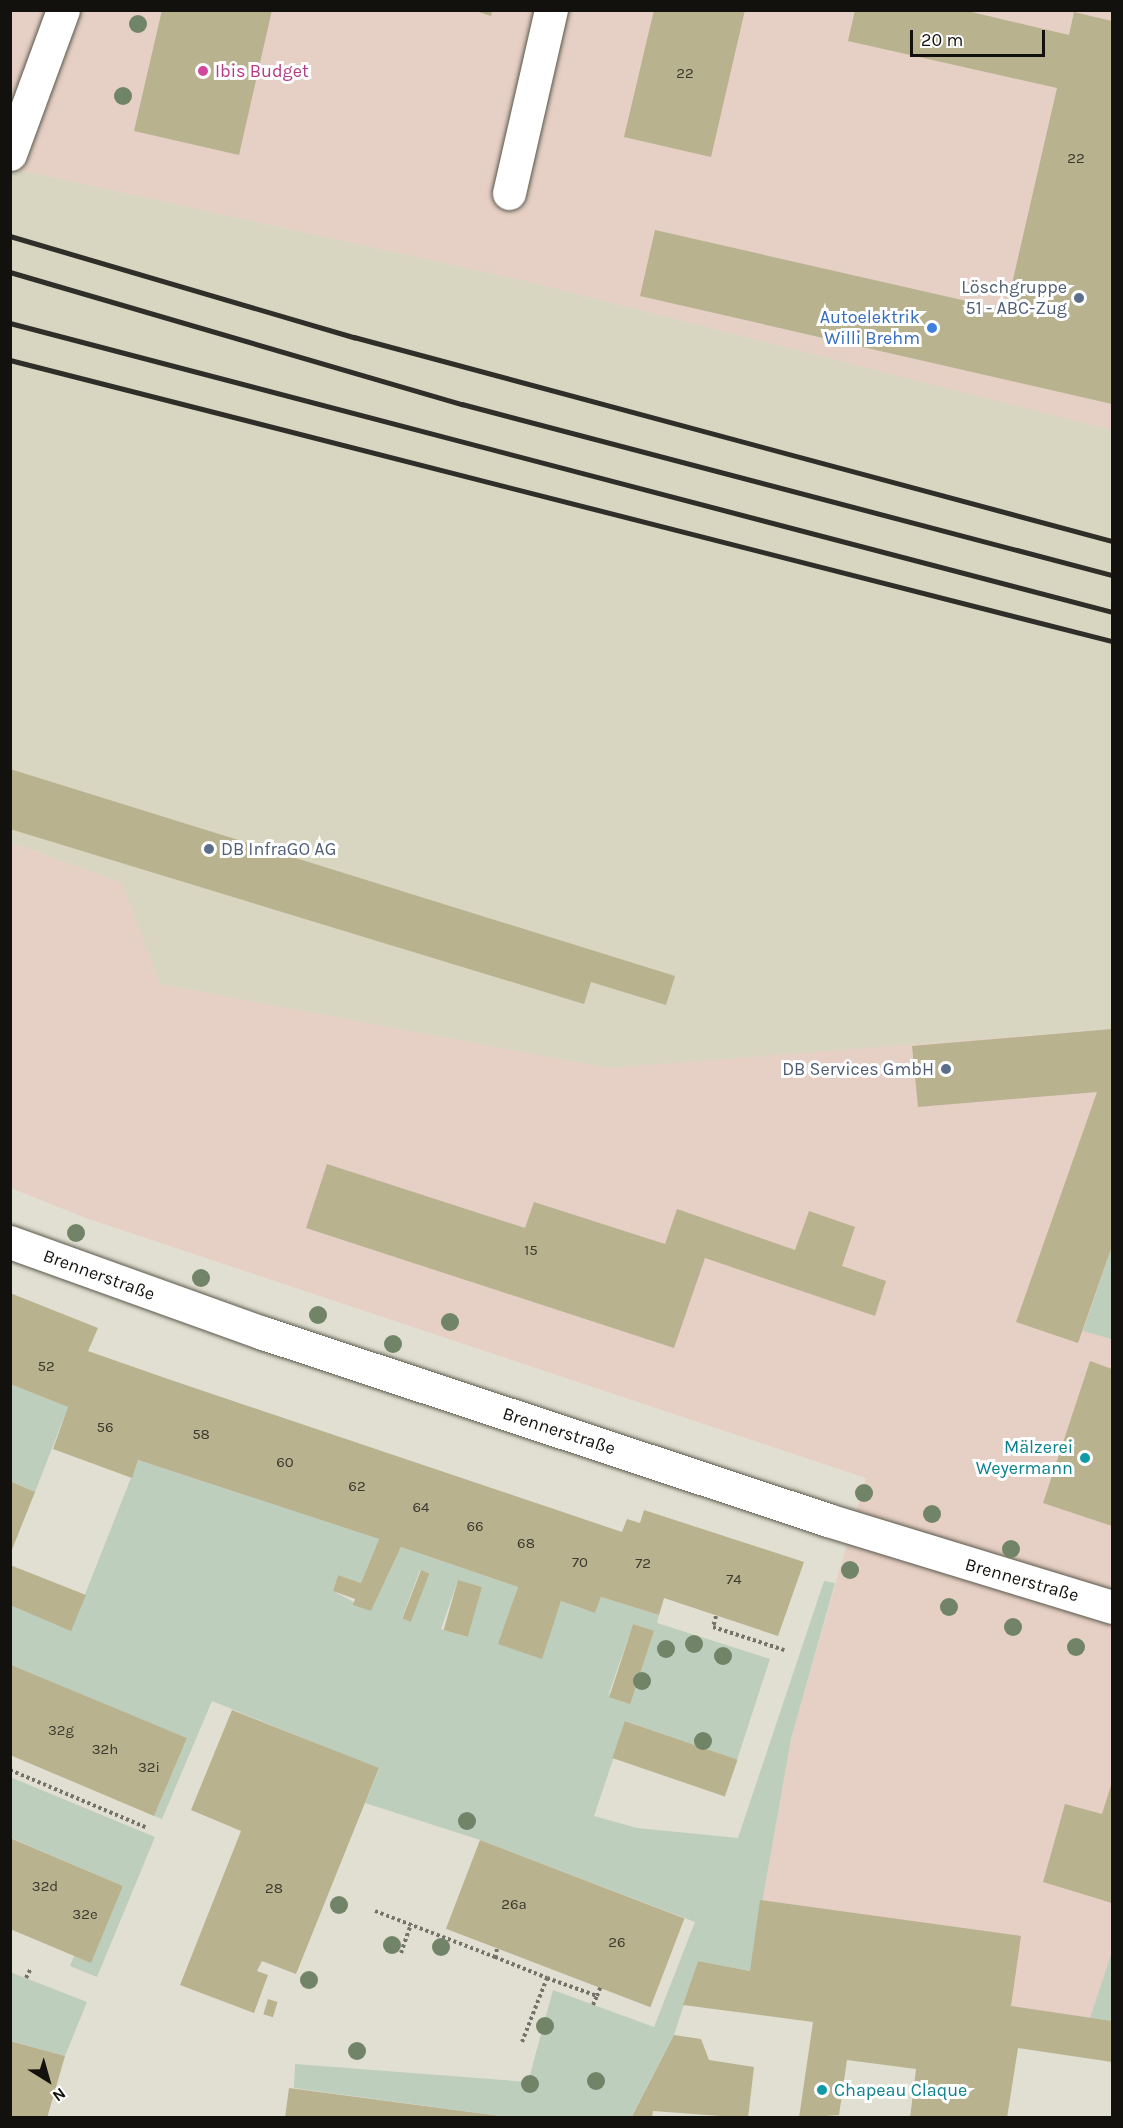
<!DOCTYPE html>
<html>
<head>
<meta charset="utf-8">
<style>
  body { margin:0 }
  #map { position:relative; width:1123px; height:2128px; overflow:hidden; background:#e1dfd1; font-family:Karla,sans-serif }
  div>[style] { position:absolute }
  .built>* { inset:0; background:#d8d5c0 }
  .industrial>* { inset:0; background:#e6cfc4 }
  .green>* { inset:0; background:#becebc }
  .building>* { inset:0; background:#b8b28f; transform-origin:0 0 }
  .path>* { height:4px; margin-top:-2px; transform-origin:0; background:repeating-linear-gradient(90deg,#74736a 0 3px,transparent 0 6px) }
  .roads { filter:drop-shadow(0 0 2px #5a584c) drop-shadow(0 0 2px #5a584c) }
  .minor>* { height:33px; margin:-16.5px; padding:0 16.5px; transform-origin:16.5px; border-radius:16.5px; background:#fff }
  .rail>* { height:4.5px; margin:-2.25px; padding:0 2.25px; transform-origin:2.25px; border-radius:2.25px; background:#2f2e29 }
  .trees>* { width:18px; height:18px; margin:-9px; border-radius:50%; background:#718468 }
  .dots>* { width:16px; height:16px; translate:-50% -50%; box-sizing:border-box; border:3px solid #fff; border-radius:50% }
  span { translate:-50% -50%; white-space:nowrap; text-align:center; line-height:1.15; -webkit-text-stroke:6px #fff; paint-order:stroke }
  .number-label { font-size:15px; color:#3c392e }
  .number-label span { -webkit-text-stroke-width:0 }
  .hotel-label { font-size:18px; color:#b23c85 }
  .left { translate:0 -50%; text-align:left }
  .service-label { font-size:18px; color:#4e5e75 }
  .right { translate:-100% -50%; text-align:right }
  .shop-label { font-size:18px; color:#366cbe }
  .street-label { font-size:18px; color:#12110d }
  .culture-label { font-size:18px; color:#0d838f }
  .frame { position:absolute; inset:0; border:12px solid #12110d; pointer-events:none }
  .north { position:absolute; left:18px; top:2050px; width:60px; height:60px; -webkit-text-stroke:4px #fff; paint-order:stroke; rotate:143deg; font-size:16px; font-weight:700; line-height:24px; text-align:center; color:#12110d }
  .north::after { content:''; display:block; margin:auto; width:21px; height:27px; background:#12110d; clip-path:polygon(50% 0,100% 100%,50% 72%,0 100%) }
  .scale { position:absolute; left:910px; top:30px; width:135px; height:27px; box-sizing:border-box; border:3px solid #12110d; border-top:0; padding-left:8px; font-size:18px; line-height:21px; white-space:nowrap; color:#12110d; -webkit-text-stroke:4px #fff; paint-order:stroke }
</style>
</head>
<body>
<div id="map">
  <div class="built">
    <div style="clip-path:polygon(10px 168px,526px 281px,1112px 430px,1112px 1029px,608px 1068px,160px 984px,122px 883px,11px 842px)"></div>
  </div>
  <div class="industrial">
    <div style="clip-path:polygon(11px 11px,1112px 11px,1112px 430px,526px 281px,11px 168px)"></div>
    <div style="clip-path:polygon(10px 842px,122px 883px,160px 984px,608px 1068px,1112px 1029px,1112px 2021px,750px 1971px,791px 1739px,866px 1478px,86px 1218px,11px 1188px)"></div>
  </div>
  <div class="green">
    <div style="clip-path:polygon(1112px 1246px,1112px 1339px,1083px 1331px)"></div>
    <div style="clip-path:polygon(10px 1384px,68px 1407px,35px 1492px,11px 1481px)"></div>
    <div style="clip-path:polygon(evenodd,138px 1460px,379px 1539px,361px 1583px,338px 1575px,333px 1591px,371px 1611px,401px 1547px,518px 1587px,499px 1644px,541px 1658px,561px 1601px,595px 1613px,601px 1597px,659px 1615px,657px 1623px,770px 1659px,737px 1760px,626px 1721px,594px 1816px,637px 1828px,738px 1838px,824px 1581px,835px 1583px,791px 1739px,750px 1971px,698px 1961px,674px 2035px,631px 2117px,508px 2117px,294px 2088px,295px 2064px,528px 2082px,553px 1990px,654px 2027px,695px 1922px,480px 1840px,365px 1803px,379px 1769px,212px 1701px,162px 1819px,154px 1816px,187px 1738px,11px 1666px,11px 1605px,71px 1630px,138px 1460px,420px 1570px,429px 1573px,410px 1621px,402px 1618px,420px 1570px,138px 1460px,458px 1580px,482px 1587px,466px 1637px,441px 1629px,458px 1580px,138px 1460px,633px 1624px,653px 1631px,608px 1696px,633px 1624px)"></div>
    <div style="clip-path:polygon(10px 1777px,155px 1837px,97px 1977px,70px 1966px,74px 1956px,91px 1962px,123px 1886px,11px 1838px)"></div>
    <div style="clip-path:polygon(1112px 1952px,1112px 2021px,1090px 2018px)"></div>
    <div style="clip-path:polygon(10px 1972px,87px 2002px,65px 2056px,11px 2041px)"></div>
  </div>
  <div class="building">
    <div style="clip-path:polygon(162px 10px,272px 10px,239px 155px,134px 131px)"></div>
    <div style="clip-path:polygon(473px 10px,492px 10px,491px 16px)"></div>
    <div style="clip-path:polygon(654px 10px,745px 10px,711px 157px,624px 137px)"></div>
    <div style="clip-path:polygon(855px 10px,963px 10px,1069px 35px,1074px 12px,1112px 21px,1112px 404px,640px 296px,655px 230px,1006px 310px,1057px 88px,848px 41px)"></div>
    <div style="clip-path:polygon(10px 769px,675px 976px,666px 1005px,591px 982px,584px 1004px,10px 829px)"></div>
    <div style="clip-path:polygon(1112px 1029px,1112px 1246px,1078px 1343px,1016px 1322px,1097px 1092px,918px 1107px,912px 1046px)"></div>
    <div style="clip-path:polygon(327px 1164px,525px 1228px,534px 1202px,665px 1244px,677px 1209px,795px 1250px,809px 1211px,855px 1227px,842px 1266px,886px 1281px,875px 1316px,705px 1258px,674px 1348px,306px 1228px)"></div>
    <div style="clip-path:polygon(10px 1293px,98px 1328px,88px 1351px,168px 1379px,622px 1532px,627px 1519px,640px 1523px,644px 1510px,804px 1562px,778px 1636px,664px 1598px,659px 1615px,601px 1597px,595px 1613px,561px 1601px,542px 1659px,498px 1644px,518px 1587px,401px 1547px,371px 1611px,353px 1605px,355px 1599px,333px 1591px,338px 1575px,361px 1583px,379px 1539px,138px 1460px,132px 1478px,53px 1449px,68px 1407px,10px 1384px)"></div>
    <div style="clip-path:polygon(1090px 1361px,1112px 1369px,1112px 1526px,1043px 1503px)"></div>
    <div style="clip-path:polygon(10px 1481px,35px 1492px,11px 1552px,10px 1552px)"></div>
    <div style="clip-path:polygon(10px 1565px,86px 1595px,71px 1631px,10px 1605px)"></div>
    <div style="left:421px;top:1570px;width:9px;height:52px;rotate:21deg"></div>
    <div style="left:458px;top:1580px;width:25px;height:52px;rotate:16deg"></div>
    <div style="left:633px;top:1624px;width:22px;height:77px;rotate:18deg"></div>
    <div style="clip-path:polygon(11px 1665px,187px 1738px,154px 1816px,10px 1755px)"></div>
    <div style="clip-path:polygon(232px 1710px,379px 1768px,296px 1974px,262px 1961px,257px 1971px,268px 1975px,254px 2013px,180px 1985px,241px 1831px,191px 1810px)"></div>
    <div style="left:625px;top:1721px;width:119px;height:39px;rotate:19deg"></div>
    <div style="clip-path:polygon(1112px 1782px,1112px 1903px,1043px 1882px,1065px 1804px,1102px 1814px)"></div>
    <div style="clip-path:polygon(10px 1838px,123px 1886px,91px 1963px,10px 1929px)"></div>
    <div style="left:480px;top:1840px;width:219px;height:95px;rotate:21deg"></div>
    <div style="clip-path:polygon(760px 1900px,1021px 1936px,1011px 2006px,1112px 2021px,1112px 2062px,1018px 2048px,1007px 2118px,910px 2118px,916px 2069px,847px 2060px,839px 2115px,799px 2118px,813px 2022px,683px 2005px,698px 1961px,750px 1971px)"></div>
    <div style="left:268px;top:1999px;width:10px;height:16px;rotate:17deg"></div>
    <div style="clip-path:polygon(674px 2035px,701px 2039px,709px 2060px,754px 2067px,748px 2118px,653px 2111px,652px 2118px,631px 2118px)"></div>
    <div style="clip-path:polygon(10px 2041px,65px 2056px,47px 2118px,10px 2118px)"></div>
    <div style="clip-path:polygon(289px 2088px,500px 2116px,500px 2118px,285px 2118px)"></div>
  </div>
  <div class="path">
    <div style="left:716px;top:1616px;width:11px;rotate:105deg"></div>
    <div style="left:713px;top:1627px;width:75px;rotate:17.9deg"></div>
    <div style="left:10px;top:1770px;width:147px;rotate:22.9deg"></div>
    <div style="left:375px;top:1911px;width:129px;rotate:21deg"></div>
    <div style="left:497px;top:1949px;width:8px;rotate:104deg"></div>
    <div style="left:495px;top:1957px;width:56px;rotate:22deg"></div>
    <div style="left:547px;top:1978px;width:53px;rotate:19.8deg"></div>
    <div style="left:597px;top:1996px;width:9px;rotate:-69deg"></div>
    <div style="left:401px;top:1953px;width:31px;rotate:-71deg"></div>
    <div style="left:26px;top:1978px;width:11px;rotate:-63deg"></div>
    <div style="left:593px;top:2005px;width:10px;rotate:-66deg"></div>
    <div style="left:522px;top:2042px;width:69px;rotate:-68.7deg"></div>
  </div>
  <div class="roads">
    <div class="minor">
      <div style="left:10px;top:154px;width:153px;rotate:-69.8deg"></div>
      <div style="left:509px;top:193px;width:188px;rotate:-77.1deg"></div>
      <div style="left:10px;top:1242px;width:269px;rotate:19.8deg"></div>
      <div style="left:263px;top:1333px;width:595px;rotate:18.31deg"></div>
      <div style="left:828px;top:1520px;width:297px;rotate:17deg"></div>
    </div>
  </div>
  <div class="rail">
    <div style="left:10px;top:236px;width:359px;rotate:16.4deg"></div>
    <div style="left:354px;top:337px;width:785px;rotate:15.06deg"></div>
    <div style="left:10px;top:272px;width:471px;rotate:16.3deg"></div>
    <div style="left:462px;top:404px;width:672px;rotate:14.74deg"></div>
    <div style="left:10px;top:323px;width:1139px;rotate:14.69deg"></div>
    <div style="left:10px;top:360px;width:1137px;rotate:14.31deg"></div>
  </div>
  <div class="trees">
    <div style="left:138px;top:24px"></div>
    <div style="left:123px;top:96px"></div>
    <div style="left:76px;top:1233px"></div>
    <div style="left:201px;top:1278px"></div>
    <div style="left:318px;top:1315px"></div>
    <div style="left:450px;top:1322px"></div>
    <div style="left:393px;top:1344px"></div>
    <div style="left:864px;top:1493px"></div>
    <div style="left:932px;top:1514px"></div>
    <div style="left:1011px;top:1549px"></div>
    <div style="left:850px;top:1570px"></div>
    <div style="left:949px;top:1607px"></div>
    <div style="left:1013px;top:1627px"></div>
    <div style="left:694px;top:1644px"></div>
    <div style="left:1076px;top:1647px"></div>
    <div style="left:666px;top:1649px"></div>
    <div style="left:723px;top:1656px"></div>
    <div style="left:642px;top:1681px"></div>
    <div style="left:703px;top:1741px"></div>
    <div style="left:467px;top:1821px"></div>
    <div style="left:339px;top:1905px"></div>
    <div style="left:392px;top:1945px"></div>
    <div style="left:441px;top:1947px"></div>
    <div style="left:309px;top:1980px"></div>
    <div style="left:545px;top:2026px"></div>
    <div style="left:357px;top:2051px"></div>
    <div style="left:596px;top:2081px"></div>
    <div style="left:530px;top:2084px"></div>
  </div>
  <div class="dots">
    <div style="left:203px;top:71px;background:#d1479c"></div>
    <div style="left:1079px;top:298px;background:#5c6f8a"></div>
    <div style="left:932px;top:328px;background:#3f7fe0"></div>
    <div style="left:209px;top:849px;background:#5c6f8a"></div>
    <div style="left:946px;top:1069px;background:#5c6f8a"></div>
    <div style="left:1085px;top:1458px;background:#0f9aa8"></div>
    <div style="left:822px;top:2090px;background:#0f9aa8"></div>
  </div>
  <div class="number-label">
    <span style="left:685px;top:74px">22</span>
    <span style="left:1076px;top:159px">22</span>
    <span style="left:531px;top:1251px">15</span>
    <span style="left:46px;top:1367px">52</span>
    <span style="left:105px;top:1428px">56</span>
    <span style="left:201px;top:1435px">58</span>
    <span style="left:285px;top:1463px">60</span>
    <span style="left:357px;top:1487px">62</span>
    <span style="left:421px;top:1508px">64</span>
    <span style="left:475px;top:1527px">66</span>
    <span style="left:526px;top:1544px">68</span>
    <span style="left:580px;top:1563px">70</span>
    <span style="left:643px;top:1564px">72</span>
    <span style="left:734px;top:1580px">74</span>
    <span style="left:61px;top:1731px">32g</span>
    <span style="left:105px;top:1750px">32h</span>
    <span style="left:149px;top:1768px">32i</span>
    <span style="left:45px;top:1887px">32d</span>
    <span style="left:274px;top:1889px">28</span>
    <span style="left:514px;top:1905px">26a</span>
    <span style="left:85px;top:1915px">32e</span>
    <span style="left:617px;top:1943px">26</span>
  </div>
  <div class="hotel-label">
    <span class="left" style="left:215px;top:71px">Ibis Budget</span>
  </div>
  <div class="service-label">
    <span class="right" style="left:1067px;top:298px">Löschgruppe<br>51 - ABC-Zug</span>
    <span class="left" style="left:221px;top:849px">DB InfraGO AG</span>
    <span class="right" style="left:934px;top:1069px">DB Services GmbH</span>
  </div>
  <div class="shop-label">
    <span class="right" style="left:920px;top:328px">Autoelektrik<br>Willi Brehm</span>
  </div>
  <div class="street-label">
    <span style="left:99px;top:1275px;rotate:20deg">Brennerstraße</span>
    <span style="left:559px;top:1431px;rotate:18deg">Brennerstraße</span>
    <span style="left:1022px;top:1580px;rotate:16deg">Brennerstraße</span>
  </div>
  <div class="culture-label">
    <span class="right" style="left:1073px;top:1458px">Mälzerei<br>Weyermann</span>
    <span class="left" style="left:834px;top:2090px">Chapeau Claque</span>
  </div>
  <div class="frame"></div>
  <div class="north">N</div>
  <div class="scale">20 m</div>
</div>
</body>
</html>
